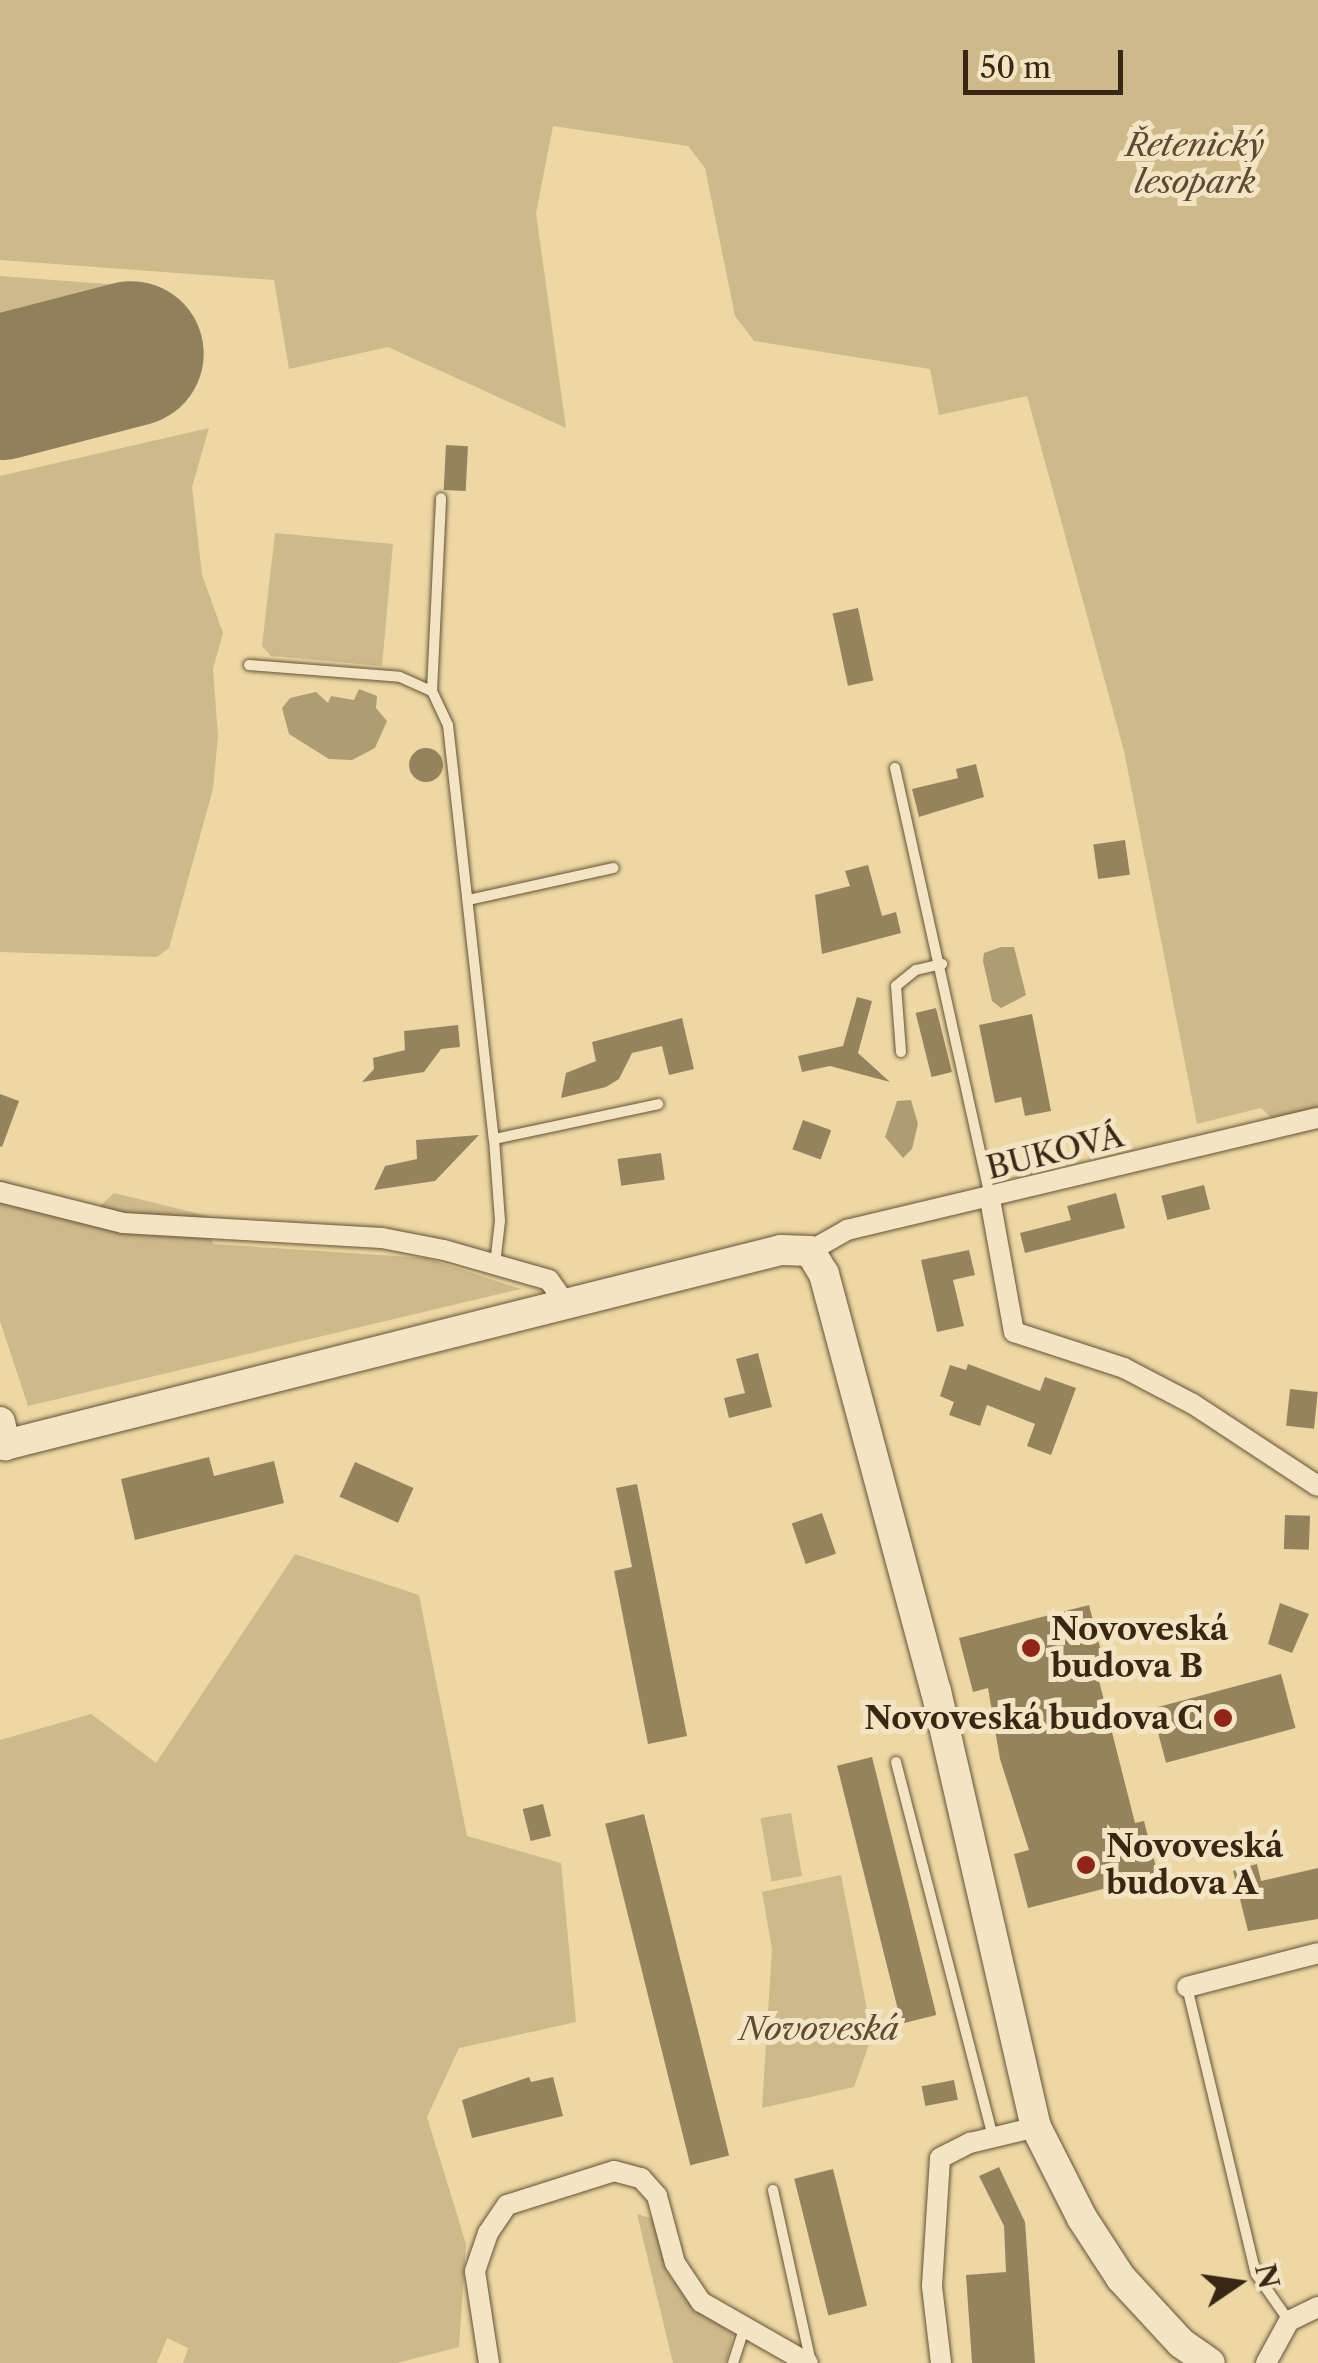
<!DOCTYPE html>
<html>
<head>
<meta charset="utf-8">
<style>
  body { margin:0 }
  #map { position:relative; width:1318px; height:2363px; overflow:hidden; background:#edd7a4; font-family:"Libre Caslon Text",serif }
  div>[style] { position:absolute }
  .green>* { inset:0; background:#ceb98b; transform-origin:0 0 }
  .water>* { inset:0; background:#af9c73 }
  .runway>* { height:145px; margin:-72.5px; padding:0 72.5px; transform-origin:72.5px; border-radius:72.5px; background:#92805c }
  .building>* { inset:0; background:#96835e; transform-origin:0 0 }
  .round { border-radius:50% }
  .roads { filter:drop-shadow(0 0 2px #655437) drop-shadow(0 0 2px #655437) }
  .lane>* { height:10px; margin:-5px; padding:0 5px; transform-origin:5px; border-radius:5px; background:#f3e5c4 }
  .street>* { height:20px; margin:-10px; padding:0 10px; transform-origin:10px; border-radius:10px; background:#f3e5c4 }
  .secondary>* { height:30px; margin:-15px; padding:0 15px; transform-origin:15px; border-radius:15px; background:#f3e5c4 }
  .dots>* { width:28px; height:28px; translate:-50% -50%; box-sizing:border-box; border:5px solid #f3e5c4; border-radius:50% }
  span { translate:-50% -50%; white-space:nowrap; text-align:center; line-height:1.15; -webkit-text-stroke:10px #f3e5c4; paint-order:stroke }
  .park-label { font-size:32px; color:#5e4c31; font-style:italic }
  .street-label { font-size:32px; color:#382813 }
  .poi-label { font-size:32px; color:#382813; font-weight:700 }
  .left { translate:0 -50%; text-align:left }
  .right { translate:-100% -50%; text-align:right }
  .north { position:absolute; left:1188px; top:2233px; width:100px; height:100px; -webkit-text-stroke:8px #f3e5c4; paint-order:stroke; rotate:77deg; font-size:28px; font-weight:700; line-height:40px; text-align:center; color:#382813 }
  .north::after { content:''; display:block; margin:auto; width:35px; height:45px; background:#382813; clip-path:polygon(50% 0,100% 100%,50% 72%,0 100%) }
  .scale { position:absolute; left:963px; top:50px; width:160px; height:45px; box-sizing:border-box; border:5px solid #382813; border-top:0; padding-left:12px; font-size:30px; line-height:35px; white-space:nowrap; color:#382813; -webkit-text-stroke:8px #f3e5c4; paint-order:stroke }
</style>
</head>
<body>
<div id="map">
  <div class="green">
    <div style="clip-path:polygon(0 0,1318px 0,1318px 1109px,1274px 1120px,1261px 1108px,1197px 1124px,1124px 751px,1027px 396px,939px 415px,930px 369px,754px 341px,735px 316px,705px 168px,688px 146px,553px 126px,536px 213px,566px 428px,388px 347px,289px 369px,274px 280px,0 260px)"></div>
    <div style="clip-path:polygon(0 276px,160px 288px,0 330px)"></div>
    <div style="clip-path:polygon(209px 428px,192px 487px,202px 575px,223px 633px,213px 669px,218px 736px,213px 789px,169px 948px,157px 957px,0 952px,0 476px)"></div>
    <div style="clip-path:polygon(275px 533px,393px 544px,382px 666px,271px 656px,262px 646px)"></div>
    <div style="clip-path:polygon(0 1180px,96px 1210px,114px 1193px,208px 1216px,213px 1244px,426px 1258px,521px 1289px,28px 1406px,0 1321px)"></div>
    <div style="clip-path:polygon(295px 1554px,419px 1595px,467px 1836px,561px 1863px,576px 2022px,459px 2048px,427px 2117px,466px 2244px,459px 2347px,397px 2363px,183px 2363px,188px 2348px,167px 2338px,157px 2363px,0 2363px,0 1740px,91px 1714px,156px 1763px)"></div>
    <div style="left:791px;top:1813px;width:64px;height:31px;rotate:80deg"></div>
    <div style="clip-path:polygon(841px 1875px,872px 2036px,854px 2087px,762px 2108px,772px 1949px,762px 1892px)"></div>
    <div style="clip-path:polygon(637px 2214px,653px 2219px,667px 2272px,688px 2302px,733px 2334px,726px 2363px,673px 2363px)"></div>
  </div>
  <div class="water">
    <div style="clip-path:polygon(359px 689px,377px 696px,376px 708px,387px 721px,375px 748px,352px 760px,329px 759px,289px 734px,282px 708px,290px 698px,316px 692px,328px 703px,331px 696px,354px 700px)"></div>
    <div style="clip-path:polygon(1001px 947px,1014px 947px,1026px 995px,1001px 1008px,992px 1001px,983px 961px,984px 953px)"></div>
    <div style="clip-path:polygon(911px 1100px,918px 1124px,912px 1149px,903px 1158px,885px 1137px,897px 1101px)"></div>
  </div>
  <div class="runway">
    <div style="left:0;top:387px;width:135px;rotate:-14.5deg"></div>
  </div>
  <div class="building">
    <div style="left:446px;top:445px;width:22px;height:45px;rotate:3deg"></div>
    <div style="left:858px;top:608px;width:74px;height:26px;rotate:78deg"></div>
    <div class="round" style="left:409px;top:748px;width:34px;height:34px"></div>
    <div style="clip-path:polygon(976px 764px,984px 797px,919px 817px,912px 789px,958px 778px,956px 769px)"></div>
    <div style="left:1125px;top:840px;width:35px;height:32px;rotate:82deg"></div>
    <div style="clip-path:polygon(868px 865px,882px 916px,896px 912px,901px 933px,822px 954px,815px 895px,850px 886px,845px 871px)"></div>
    <div style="clip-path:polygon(857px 997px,872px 1001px,858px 1053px,890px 1082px,830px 1066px,802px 1072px,798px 1056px,843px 1046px)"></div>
    <div style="left:936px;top:1008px;width:66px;height:21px;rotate:76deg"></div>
    <div style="clip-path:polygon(1032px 1014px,1051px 1111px,1025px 1116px,1021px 1097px,995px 1103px,979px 1025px)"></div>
    <div style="clip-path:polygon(682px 1018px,694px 1069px,669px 1075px,662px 1046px,632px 1053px,619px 1079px,606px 1087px,561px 1098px,566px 1073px,596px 1061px,592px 1042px)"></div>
    <div style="clip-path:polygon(458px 1025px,460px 1047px,441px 1049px,424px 1072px,362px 1082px,374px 1069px,373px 1058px,405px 1050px,404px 1031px)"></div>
    <div style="clip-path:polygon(0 1094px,19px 1101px,2px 1147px,0 1146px)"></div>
    <div style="left:803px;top:1120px;width:30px;height:31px;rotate:20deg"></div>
    <div style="clip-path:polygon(479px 1135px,435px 1181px,374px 1190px,385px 1166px,417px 1159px,416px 1140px)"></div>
    <div style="left:661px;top:1153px;width:27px;height:44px;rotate:82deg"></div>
    <div style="left:1204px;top:1185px;width:25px;height:44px;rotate:76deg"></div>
    <div style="clip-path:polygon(1116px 1193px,1125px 1228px,1025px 1253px,1020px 1233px,1071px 1220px,1067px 1206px)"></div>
    <div style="clip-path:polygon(969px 1250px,975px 1275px,953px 1280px,964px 1326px,937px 1332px,921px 1260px)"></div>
    <div style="clip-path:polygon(758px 1353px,772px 1407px,729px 1418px,724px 1398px,745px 1393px,736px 1359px)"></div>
    <div style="clip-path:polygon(968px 1364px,1040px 1391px,1045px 1377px,1076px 1388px,1051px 1455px,1027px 1446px,1035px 1424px,987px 1405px,980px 1426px,949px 1415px,954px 1402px,940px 1396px,950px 1365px,966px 1370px)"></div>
    <div style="left:1290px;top:1389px;width:28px;height:37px;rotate:6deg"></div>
    <div style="clip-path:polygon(209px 1457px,214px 1476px,274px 1461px,284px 1503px,135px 1540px,121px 1479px)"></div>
    <div style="left:355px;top:1462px;width:64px;height:38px;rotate:24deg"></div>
    <div style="clip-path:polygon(637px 1484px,687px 1736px,648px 1744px,614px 1571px,632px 1567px,616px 1488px)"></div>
    <div style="left:822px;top:1513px;width:43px;height:32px;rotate:71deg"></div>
    <div style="left:1285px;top:1515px;width:25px;height:34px;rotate:2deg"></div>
    <div style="clip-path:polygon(1280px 1603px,1309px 1614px,1292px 1653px,1268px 1644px)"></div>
    <div style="clip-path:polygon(1089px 1605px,1103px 1659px,1094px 1661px,1135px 1823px,1144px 1821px,1158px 1875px,1028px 1908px,1014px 1854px,1029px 1850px,1000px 1759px,988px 1688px,973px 1692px,959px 1638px)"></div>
    <div style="left:1281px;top:1674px;width:56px;height:134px;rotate:75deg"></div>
    <div style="left:872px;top:1757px;width:266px;height:36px;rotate:76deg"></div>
    <div style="left:543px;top:1804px;width:33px;height:21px;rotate:76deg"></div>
    <div style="left:644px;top:1814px;width:352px;height:40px;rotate:76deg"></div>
    <div style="clip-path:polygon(1257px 1864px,1261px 1881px,1318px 1868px,1318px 1919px,1248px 1931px,1233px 1871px)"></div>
    <div style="clip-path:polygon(529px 2077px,531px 2082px,553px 2077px,563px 2116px,472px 2138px,462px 2100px)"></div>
    <div style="left:954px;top:2080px;width:20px;height:33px;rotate:79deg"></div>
    <div style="clip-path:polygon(999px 2167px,1025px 2222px,1035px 2363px,972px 2363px,966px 2275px,1006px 2272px,1004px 2226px,979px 2176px)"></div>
    <div style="left:833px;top:2169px;width:141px;height:40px;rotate:76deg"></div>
  </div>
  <div class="roads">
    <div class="lane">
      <div style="left:249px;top:665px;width:151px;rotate:4.5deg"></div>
      <div style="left:400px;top:677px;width:35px;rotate:24deg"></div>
      <div style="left:432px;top:691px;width:38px;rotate:65deg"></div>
      <div style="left:448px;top:725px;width:417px;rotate:83.7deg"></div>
      <div style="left:494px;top:1139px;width:82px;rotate:85.8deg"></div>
      <div style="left:500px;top:1221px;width:43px;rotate:96.6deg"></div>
      <div style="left:432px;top:691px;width:193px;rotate:-87.3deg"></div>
      <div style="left:895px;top:768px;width:438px;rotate:77.5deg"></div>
      <div style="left:468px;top:900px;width:149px;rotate:-12.4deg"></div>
      <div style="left:901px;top:1052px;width:66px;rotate:-94.3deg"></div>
      <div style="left:896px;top:986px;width:26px;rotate:-39deg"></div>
      <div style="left:916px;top:970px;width:27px;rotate:-13deg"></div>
      <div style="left:494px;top:1139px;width:168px;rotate:-12deg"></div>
      <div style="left:896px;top:1762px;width:386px;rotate:75.5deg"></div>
      <div style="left:1187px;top:1987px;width:295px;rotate:76.5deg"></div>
      <div style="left:1256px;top:2274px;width:57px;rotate:54.9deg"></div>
      <div style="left:773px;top:2190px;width:177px;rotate:77.6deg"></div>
      <div style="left:733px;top:2363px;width:39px;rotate:-72deg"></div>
    </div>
    <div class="street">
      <div style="left:0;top:1192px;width:127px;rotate:14.1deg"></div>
      <div style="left:123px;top:1223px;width:259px;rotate:3.3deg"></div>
      <div style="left:382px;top:1238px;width:63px;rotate:11deg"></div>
      <div style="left:444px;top:1250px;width:109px;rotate:15.9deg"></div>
      <div style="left:549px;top:1280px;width:29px;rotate:55deg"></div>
      <div style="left:990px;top:1199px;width:135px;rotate:79.8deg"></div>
      <div style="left:1014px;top:1332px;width:116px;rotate:18.1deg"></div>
      <div style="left:1124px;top:1368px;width:78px;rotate:27.6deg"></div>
      <div style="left:1193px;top:1404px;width:149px;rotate:33.3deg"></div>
      <div style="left:810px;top:1251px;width:43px;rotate:-29.6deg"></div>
      <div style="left:847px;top:1230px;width:484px;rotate:-13.4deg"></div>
      <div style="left:1187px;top:1987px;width:135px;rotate:-14.5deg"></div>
      <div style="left:489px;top:2363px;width:93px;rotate:-98.7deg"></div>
      <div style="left:475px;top:2271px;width:40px;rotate:-71.1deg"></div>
      <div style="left:488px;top:2233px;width:34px;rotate:-56deg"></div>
      <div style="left:507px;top:2205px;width:112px;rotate:-17.6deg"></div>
      <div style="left:614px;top:2171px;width:28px;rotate:15deg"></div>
      <div style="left:641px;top:2178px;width:24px;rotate:48deg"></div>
      <div style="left:657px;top:2196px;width:69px;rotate:75deg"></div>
      <div style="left:675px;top:2263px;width:47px;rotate:56.3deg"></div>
      <div style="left:701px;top:2302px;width:123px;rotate:29.7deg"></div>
      <div style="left:941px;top:2363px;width:78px;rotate:-96.7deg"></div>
      <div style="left:932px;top:2286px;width:128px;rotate:-86.4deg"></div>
      <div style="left:940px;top:2158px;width:34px;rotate:-27deg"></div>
      <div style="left:970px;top:2143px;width:68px;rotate:-13.6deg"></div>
      <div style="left:1266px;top:2363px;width:48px;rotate:-61.3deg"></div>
      <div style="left:1289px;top:2321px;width:32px;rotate:-26deg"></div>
    </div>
    <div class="secondary">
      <div style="left:0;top:1422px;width:24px;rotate:78deg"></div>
      <div style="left:5px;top:1445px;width:800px;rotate:-14.11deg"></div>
      <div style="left:781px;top:1250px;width:29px;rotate:2deg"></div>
      <div style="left:810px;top:1251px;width:27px;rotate:59deg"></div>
      <div style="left:824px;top:1274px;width:432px;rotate:75deg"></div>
      <div style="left:936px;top:1691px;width:447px;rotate:77.1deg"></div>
      <div style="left:1036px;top:2127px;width:102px;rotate:63.2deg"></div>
      <div style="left:1082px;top:2218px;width:72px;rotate:57deg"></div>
      <div style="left:1121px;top:2278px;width:88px;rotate:47.3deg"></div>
      <div style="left:1181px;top:2343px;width:35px;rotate:35deg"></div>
    </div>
  </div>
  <div class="dots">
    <div style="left:1031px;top:1648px;background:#8f2418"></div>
    <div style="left:1223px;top:1718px;background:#8f2418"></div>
    <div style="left:1086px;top:1865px;background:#8f2418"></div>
  </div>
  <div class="park-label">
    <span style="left:1195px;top:164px">Řetenický<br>lesopark</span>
    <span style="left:819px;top:2029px">Novoveská</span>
  </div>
  <div class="street-label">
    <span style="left:1055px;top:1152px;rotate:-14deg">BUKOVÁ</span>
  </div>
  <div class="poi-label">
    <span class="left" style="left:1051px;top:1648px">Novoveská<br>budova B</span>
    <span class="right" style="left:1203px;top:1718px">Novoveská budova C</span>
    <span class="left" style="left:1106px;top:1865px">Novoveská<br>budova A</span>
  </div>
  <div class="north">N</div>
  <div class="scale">50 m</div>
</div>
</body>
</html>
